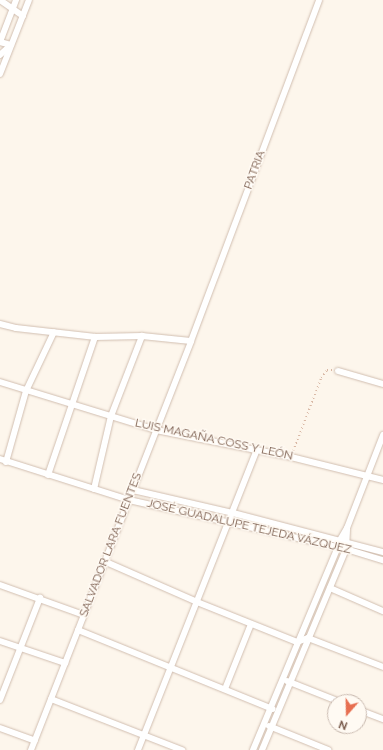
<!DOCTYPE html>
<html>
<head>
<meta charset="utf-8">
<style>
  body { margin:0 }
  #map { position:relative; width:383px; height:750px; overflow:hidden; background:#fdf6ec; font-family:Raleway,sans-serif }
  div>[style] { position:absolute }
  .path>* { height:1.5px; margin-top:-0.75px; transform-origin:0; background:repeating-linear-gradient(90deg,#d9b8a5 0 1px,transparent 0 4px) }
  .roads { filter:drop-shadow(0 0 1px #d1beb0) drop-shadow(0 0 1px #d1beb0) }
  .street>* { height:6px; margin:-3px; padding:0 3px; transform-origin:3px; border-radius:3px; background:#fff }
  span { translate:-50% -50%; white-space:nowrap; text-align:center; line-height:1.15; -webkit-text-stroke:3px #fffaf3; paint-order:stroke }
  .street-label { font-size:12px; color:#7a5c4d }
  .north { position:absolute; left:327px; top:694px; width:40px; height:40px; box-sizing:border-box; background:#fffaf3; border:1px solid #cabbb1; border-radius:50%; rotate:200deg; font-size:11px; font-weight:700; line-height:16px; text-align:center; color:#7a5c4d }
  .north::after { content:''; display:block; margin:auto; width:14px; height:18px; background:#e76f51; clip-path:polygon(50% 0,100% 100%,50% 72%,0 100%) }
</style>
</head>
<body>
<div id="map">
  <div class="path">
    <div style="left:293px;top:451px;width:78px;rotate:-69deg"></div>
    <div style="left:321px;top:378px;width:10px;rotate:-53deg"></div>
    <div style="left:327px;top:370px;width:5px"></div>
  </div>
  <div class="roads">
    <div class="street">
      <div style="left:0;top:0;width:28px;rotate:35deg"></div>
      <div style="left:0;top:42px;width:45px;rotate:-69.1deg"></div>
      <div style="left:0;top:42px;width:11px;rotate:15deg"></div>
      <div style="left:11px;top:45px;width:15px;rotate:138deg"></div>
      <div style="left:0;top:74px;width:79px;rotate:-68.6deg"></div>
      <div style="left:0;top:324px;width:16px;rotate:14deg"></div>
      <div style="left:16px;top:328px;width:80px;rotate:6.5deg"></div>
      <div style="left:95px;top:337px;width:47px;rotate:-1.2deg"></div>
      <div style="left:142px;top:336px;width:49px;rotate:5.8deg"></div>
      <div style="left:338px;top:371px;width:47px;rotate:16.1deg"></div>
      <div style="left:0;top:382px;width:163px;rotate:17.1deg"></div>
      <div style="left:156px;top:430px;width:138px;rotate:11.3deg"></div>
      <div style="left:291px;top:457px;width:95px;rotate:14deg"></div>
      <div style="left:0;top:459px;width:135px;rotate:17.6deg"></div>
      <div style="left:129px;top:500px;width:222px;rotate:12.7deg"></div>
      <div style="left:346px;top:549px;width:39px;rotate:17deg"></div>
      <div style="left:6px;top:462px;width:74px;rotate:-74.3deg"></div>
      <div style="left:26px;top:391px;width:65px;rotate:-64.6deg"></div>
      <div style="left:48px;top:475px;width:146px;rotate:-71.2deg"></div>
      <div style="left:94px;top:489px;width:75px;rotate:-76.9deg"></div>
      <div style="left:111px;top:416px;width:86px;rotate:-68.8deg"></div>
      <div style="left:133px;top:490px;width:103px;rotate:13deg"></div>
      <div style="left:233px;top:513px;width:155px;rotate:14.6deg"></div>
      <div style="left:106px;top:562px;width:99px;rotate:23.7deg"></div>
      <div style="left:197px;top:602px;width:108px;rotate:21.8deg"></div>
      <div style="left:297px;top:642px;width:12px;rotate:-20deg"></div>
      <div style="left:308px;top:638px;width:80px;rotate:21.1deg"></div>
      <div style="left:0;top:585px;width:89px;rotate:19.7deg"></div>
      <div style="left:330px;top:588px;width:58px;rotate:23.5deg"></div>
      <div style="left:78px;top:630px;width:210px;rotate:22.1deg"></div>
      <div style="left:0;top:641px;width:69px;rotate:18.7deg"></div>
      <div style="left:287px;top:681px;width:57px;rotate:21.6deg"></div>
      <div style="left:225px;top:689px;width:70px;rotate:-68.2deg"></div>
      <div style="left:51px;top:699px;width:141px;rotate:21.3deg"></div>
      <div style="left:0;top:700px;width:110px;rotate:-68.6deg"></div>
      <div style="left:359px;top:710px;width:26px;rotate:21deg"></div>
      <div style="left:269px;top:726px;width:64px;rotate:22.1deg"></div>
      <div style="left:0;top:728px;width:37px;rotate:20deg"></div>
      <div style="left:31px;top:750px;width:439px;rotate:-68.6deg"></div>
      <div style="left:191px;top:341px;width:364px;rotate:-69.4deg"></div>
      <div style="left:138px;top:750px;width:323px;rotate:-68.4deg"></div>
      <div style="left:253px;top:750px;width:220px;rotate:-67.3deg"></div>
      <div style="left:338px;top:547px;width:7px;rotate:-74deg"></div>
      <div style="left:340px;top:540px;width:14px;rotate:-60deg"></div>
      <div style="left:347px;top:528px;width:100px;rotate:-68.8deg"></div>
      <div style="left:262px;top:750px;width:218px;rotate:-67.3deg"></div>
      <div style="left:346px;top:549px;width:20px;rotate:-87deg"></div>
    </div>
  </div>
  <div class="street-label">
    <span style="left:255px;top:170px;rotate:-70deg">PATRIA</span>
    <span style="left:214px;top:440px;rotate:12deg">LUIS MAGAÑA COSS Y LEÓN</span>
    <span style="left:249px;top:527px;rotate:13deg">JOSÉ GUADALUPE TEJEDA VÁZQUEZ</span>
    <span style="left:111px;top:545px;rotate:-69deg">SALVADOR LARA FUENTES</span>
  </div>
  <div class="north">N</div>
</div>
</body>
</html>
